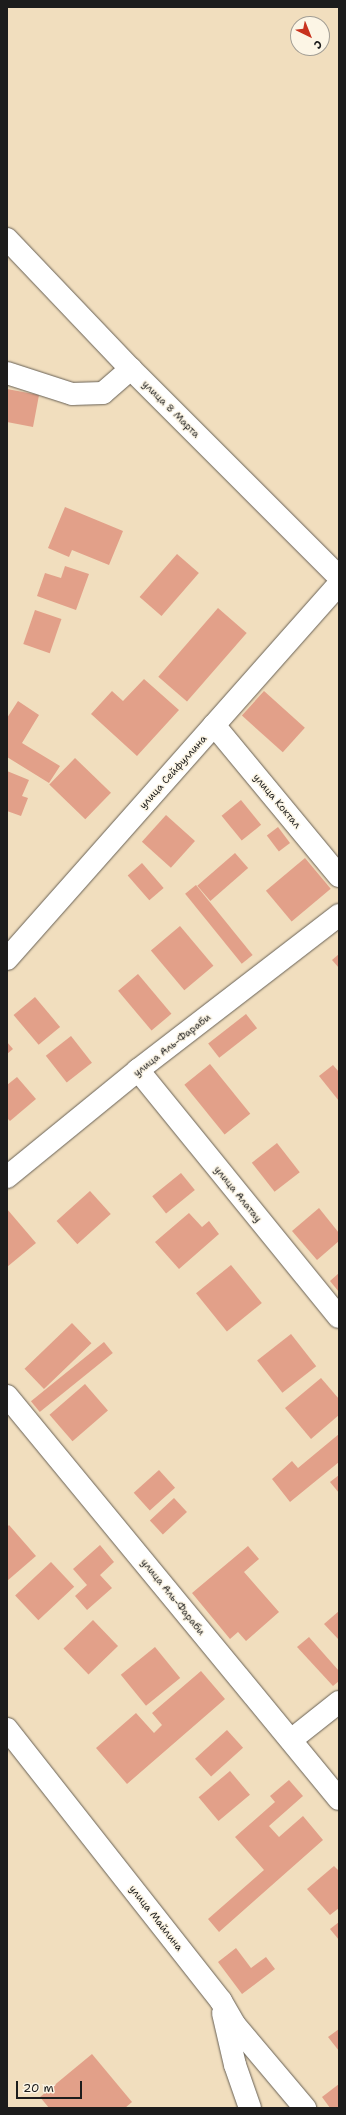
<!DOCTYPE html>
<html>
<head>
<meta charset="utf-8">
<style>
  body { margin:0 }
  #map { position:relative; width:346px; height:2115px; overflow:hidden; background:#f1debe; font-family:"Shantell Sans",sans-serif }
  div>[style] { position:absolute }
  .building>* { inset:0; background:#e2a089; transform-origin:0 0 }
  .roads { filter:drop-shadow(0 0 1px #676055) drop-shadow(0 0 1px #676055) }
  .minor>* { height:22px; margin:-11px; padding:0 11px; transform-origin:11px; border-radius:11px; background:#fff }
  span { translate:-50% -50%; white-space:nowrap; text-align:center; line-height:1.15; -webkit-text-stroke:3px #fcf5e5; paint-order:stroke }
  .street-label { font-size:10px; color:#1c1c1c }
  .frame { position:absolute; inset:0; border:8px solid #1c1c1c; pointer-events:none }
  .north { position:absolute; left:290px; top:16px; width:40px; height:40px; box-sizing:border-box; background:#fcf5e5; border:1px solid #a29e95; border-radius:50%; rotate:137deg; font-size:11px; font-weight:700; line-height:16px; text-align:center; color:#1c1c1c }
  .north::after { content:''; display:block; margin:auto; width:14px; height:18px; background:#c8321e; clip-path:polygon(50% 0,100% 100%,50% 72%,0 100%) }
  .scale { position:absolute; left:16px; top:2081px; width:66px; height:18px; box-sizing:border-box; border:2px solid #1c1c1c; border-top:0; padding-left:5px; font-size:12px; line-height:14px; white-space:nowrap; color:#1c1c1c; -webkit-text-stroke:3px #fcf5e5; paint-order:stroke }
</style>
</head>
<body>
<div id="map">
  <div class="building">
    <div style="clip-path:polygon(7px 389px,39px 395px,33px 427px,7px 422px)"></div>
    <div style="clip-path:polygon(65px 507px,123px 531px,109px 565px,72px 550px,69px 557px,48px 548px)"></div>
    <div style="left:177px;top:554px;width:29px;height:57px;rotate:41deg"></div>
    <div style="clip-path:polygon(65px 566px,89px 574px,76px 610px,37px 596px,45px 573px,61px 578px)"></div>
    <div style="left:218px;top:608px;width:38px;height:91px;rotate:41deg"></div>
    <div style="left:35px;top:610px;width:28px;height:36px;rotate:19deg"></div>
    <div style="clip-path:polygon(144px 679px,179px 710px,137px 756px,91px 714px,112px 691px,123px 701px)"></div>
    <div style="left:264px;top:691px;width:55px;height:33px;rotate:42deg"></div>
    <div style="clip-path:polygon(18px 701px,39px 715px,22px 743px,60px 766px,49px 783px,7px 757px,7px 718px)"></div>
    <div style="left:75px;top:758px;width:50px;height:37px;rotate:44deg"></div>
    <div style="clip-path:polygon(7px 771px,29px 780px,22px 796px,28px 798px,21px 816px,7px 811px)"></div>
    <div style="left:241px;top:800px;width:32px;height:25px;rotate:51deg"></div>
    <div style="left:166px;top:815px;width:39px;height:36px;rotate:42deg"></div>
    <div style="left:278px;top:827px;width:20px;height:14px;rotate:53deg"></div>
    <div style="left:235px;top:853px;width:20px;height:50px;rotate:49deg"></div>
    <div style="left:305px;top:858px;width:40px;height:51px;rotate:50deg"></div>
    <div style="left:142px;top:863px;width:33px;height:19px;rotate:49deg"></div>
    <div style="left:196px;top:885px;width:90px;height:14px;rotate:51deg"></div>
    <div style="left:180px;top:926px;width:52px;height:38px;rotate:50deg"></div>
    <div style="clip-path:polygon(339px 954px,339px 968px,332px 960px)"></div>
    <div style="left:138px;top:974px;width:52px;height:26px;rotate:50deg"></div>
    <div style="left:35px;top:997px;width:39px;height:28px;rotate:50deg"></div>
    <div style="left:246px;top:1014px;width:18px;height:48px;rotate:52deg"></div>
    <div style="left:71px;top:1036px;width:34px;height:32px;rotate:52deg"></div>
    <div style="clip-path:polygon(7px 1042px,13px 1049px,7px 1054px)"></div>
    <div style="left:210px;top:1064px;width:64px;height:33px;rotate:51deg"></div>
    <div style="clip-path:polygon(333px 1065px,339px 1072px,339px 1101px,319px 1076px)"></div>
    <div style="clip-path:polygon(17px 1077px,36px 1099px,10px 1121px,7px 1118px,7px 1085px)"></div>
    <div style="left:277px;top:1143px;width:37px;height:32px;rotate:52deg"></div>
    <div style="left:181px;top:1173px;width:22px;height:37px;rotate:51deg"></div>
    <div style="left:90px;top:1191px;width:31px;height:45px;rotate:48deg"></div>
    <div style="clip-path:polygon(319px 1208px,339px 1233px,339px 1241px,317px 1260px,292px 1231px)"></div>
    <div style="clip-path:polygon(7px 1209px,36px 1243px,7px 1267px)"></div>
    <div style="clip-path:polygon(189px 1213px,202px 1227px,209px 1221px,219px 1234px,179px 1269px,155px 1242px)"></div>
    <div style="left:231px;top:1265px;width:49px;height:45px;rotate:51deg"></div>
    <div style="clip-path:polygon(339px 1273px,339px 1292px,330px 1281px)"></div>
    <div style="left:72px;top:1323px;width:28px;height:66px;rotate:46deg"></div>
    <div style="left:291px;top:1334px;width:41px;height:43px;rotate:52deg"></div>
    <div style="left:104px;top:1342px;width:14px;height:94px;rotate:51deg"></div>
    <div style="clip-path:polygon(321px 1378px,339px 1399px,339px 1415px,311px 1439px,285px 1408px)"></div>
    <div style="left:85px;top:1384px;width:35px;height:47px;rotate:49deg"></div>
    <div style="clip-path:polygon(339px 1434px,339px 1462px,290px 1502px,272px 1479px,292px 1461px,298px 1468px)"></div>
    <div style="left:159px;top:1470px;width:24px;height:34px;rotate:48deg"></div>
    <div style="clip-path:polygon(339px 1475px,339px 1493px,330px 1482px)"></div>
    <div style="left:174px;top:1498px;width:19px;height:33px;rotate:47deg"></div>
    <div style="clip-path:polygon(9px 1525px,36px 1556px,7px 1581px,7px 1527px)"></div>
    <div style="clip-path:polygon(100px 1545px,114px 1562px,100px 1575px,112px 1588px,87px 1610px,75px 1596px,87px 1585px,73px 1569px)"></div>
    <div style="clip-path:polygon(248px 1546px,259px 1559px,244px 1572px,279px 1612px,246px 1641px,238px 1632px,230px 1639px,192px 1593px)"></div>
    <div style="left:51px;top:1562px;width:34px;height:49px;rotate:47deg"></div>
    <div style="clip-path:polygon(339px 1611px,339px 1640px,324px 1624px)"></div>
    <div style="left:93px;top:1620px;width:36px;height:41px;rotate:46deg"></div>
    <div style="clip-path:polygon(309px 1637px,339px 1671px,339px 1681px,333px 1686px,297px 1647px)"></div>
    <div style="left:155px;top:1647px;width:40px;height:44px;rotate:51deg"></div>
    <div style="clip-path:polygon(201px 1671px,225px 1699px,127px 1784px,96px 1748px,136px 1713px,154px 1733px,162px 1725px,152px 1713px)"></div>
    <div style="left:227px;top:1730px;width:24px;height:43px;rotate:48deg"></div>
    <div style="left:230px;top:1771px;width:31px;height:41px;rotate:50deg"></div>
    <div style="clip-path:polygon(289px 1780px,303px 1796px,269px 1826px,279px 1837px,303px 1816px,323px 1840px,219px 1932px,208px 1919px,264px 1870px,235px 1837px,275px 1802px,270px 1796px)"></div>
    <div style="clip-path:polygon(334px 1866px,339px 1871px,339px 1908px,330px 1915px,307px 1889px)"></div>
    <div style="clip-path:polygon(339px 1922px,339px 1940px,330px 1929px)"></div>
    <div style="clip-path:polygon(236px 1948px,251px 1968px,266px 1957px,275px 1969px,242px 1994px,218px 1962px)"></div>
    <div style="clip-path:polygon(339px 2029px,339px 2051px,328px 2037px)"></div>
    <div style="clip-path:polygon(92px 2054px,132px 2102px,125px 2108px,49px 2108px,40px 2097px)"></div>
    <div style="clip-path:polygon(339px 2084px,339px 2108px,330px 2108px,322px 2097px)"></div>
  </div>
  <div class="roads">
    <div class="minor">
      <div style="left:7px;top:239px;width:180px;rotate:46.4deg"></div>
      <div style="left:131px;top:369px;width:294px;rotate:45deg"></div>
      <div style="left:7px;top:373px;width:68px;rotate:17.9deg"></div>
      <div style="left:72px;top:394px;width:31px;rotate:-2deg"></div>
      <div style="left:103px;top:393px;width:37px;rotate:-41deg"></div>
      <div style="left:214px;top:725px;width:196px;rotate:50.4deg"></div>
      <div style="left:7px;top:959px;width:501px;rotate:-48.48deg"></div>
      <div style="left:138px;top:1070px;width:318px;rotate:50.9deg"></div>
      <div style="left:7px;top:1177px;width:169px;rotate:-39.2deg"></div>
      <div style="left:138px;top:1070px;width:254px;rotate:-37.6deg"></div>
      <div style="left:7px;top:1396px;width:522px;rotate:50.52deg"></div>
      <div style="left:7px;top:1729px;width:346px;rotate:51.8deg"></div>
      <div style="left:221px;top:2001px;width:28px;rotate:60deg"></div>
      <div style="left:235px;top:2025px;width:109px;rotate:49.9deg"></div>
      <div style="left:291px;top:1740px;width:61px;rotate:-38.4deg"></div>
      <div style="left:223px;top:2013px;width:53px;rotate:77deg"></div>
      <div style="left:235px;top:2065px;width:46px;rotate:70.8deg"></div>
    </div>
  </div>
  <div class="street-label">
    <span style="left:171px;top:409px;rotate:45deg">улица 8 Марта</span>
    <span style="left:173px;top:772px;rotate:-48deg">улица Сейфуллина</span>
    <span style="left:277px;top:801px;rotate:50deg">улица Коктал</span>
    <span style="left:172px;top:1045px;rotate:-38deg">улица Аль-Фараби</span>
    <span style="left:238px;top:1194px;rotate:51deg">улица Алатау</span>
    <span style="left:173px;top:1597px;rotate:51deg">улица Аль-Фараби</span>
    <span style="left:156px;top:1918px;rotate:52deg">улица Майлина</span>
  </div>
  <div class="frame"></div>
  <div class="north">С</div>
  <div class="scale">20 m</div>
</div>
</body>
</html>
